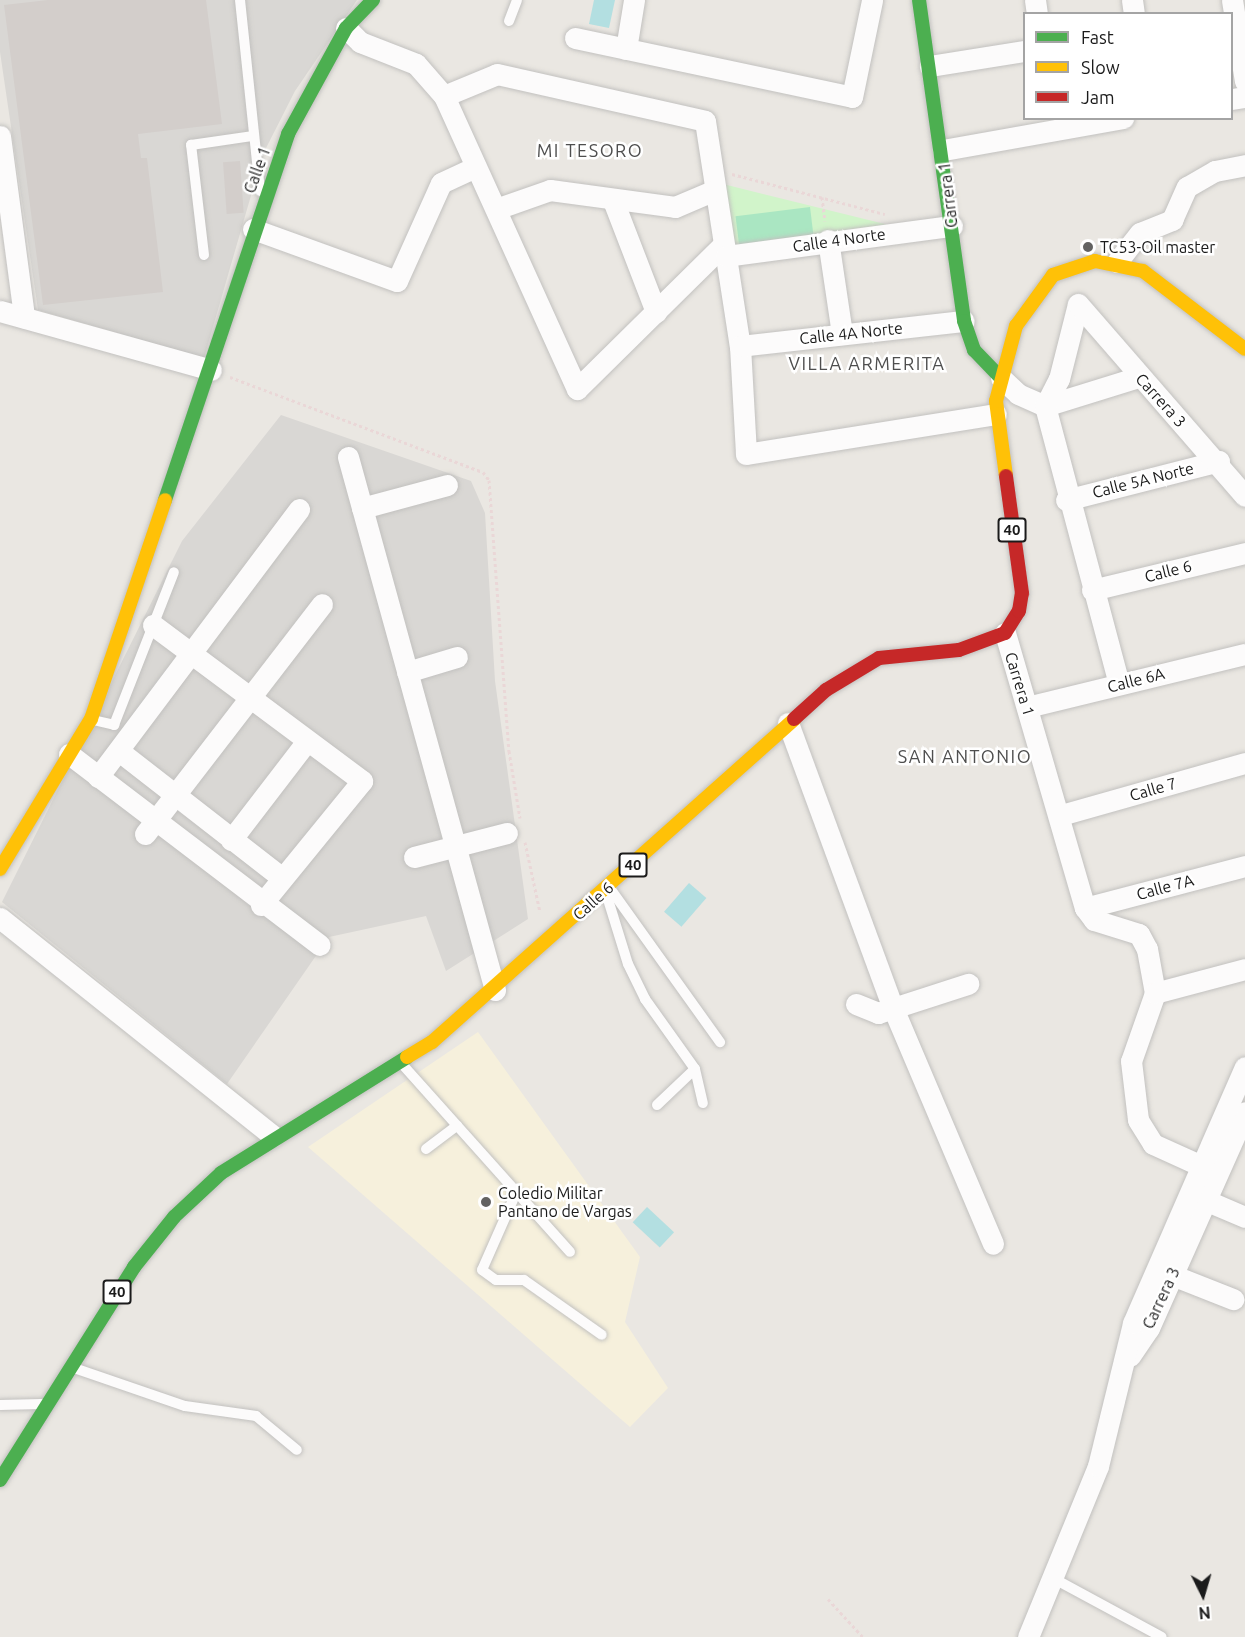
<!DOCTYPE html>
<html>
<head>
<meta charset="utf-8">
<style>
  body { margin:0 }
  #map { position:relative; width:1245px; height:1637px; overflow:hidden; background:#eae7e2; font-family:Ubuntu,sans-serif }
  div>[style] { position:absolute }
  .residential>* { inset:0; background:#d9d7d4 }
  .education>* { inset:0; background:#f6f0dc }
  .park>* { inset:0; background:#d1f4ca }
  .pitch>* { inset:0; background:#aae6c2; transform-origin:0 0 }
  .water>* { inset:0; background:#b3dfe1; transform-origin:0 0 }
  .building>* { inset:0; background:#d3cecb; transform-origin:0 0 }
  .path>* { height:3px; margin-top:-1.5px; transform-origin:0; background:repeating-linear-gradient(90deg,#ead7d7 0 3px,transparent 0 6px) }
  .roads { filter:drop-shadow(0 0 2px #c2c1bf) drop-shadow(0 0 2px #c2c1bf) }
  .lane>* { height:10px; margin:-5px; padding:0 5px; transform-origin:5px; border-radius:5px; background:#fcfbfb }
  .street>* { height:21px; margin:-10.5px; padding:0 10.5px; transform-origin:10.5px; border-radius:10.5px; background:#fcfbfb }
  .fast>* { height:14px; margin:-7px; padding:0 7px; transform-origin:7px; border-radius:7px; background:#4caf50 }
  .slow>* { height:14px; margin:-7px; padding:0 7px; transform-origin:7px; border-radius:7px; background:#ffc107 }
  .jam>* { height:14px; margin:-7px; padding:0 7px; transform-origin:7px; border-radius:7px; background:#c62828 }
  .dots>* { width:16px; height:16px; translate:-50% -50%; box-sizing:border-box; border:3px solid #fff; border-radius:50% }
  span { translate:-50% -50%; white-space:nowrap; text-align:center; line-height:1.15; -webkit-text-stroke:5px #fff; paint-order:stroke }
  .shield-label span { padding:2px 4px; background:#fff; border:2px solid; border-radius:4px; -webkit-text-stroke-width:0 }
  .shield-label { font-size:15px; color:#1b1b1b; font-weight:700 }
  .street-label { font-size:16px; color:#1b1b1b }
  .poi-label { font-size:16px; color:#1b1b1b }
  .left { translate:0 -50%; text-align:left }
  .neighbourhood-label { font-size:18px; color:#4e4e4e; letter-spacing:1.5px }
  .legend { position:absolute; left:1023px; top:12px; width:210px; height:108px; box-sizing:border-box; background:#fff; border:2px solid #a4a4a4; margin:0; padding:8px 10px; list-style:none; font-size:18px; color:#1b1b1b }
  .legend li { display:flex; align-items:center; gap:12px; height:30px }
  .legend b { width:30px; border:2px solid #a4a4a4 }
  .north { position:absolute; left:1173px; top:1565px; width:60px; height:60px; -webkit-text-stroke:4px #fff; paint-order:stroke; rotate:175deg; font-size:16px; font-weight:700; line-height:24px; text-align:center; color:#1b1b1b }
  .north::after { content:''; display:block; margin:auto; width:21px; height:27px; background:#1b1b1b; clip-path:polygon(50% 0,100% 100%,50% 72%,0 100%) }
</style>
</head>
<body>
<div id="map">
  <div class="residential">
    <div style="clip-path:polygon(0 0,357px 0,295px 91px,263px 154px,204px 358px,38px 310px,0 52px)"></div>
    <div style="clip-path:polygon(281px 415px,471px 481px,485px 513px,495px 681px,528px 919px,446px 971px,426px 916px,329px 937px,227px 1084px,2px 902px,182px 541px)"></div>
  </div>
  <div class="education">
    <div style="clip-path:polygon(478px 1032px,640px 1257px,625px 1322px,668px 1388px,630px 1427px,308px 1147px)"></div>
  </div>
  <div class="park">
    <div style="clip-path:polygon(723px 184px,901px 228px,734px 254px)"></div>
  </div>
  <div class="pitch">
    <div style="left:810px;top:207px;width:31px;height:75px;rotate:83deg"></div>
  </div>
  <div class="water">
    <div style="clip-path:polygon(594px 0,615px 0,609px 28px,589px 24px)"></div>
    <div style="left:689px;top:883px;width:23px;height:38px;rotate:41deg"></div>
    <div style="left:647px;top:1207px;width:37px;height:21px;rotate:43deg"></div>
  </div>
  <div class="building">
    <div style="clip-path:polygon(48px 0,206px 0,222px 124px,138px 134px,141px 158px,147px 158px,163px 292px,43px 305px,4px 5px)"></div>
    <div style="left:240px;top:161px;width:52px;height:17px;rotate:86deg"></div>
  </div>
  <div class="path">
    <div style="left:732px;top:174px;width:158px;rotate:14.7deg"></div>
    <div style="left:822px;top:197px;width:24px;rotate:83deg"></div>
    <div style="left:230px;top:377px;width:270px;rotate:20.6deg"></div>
    <div style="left:483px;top:472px;width:10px;rotate:53deg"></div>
    <div style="left:489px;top:480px;width:272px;rotate:85.8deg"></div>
    <div style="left:509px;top:751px;width:68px;rotate:80.7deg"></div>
    <div style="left:525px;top:842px;width:72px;rotate:77.9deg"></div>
    <div style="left:828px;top:1599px;width:52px;rotate:47.4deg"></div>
  </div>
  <div class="roads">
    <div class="lane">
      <div style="left:240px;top:0;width:192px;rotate:84deg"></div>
      <div style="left:509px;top:21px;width:22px;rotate:-69deg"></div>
      <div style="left:204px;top:255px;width:111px;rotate:-96.7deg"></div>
      <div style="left:191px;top:145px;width:63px;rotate:-8.3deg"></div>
      <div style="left:93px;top:720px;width:22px;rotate:13deg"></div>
      <div style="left:114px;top:725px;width:164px;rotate:-68.6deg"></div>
      <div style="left:609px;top:887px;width:191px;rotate:54.4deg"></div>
      <div style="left:606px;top:893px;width:74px;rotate:72.8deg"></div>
      <div style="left:628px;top:964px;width:39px;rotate:64deg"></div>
      <div style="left:645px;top:999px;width:86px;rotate:54.5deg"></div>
      <div style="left:695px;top:1069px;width:35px;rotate:77deg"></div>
      <div style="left:402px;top:1064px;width:252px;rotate:48.2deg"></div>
      <div style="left:657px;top:1105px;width:52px;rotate:-43.5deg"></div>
      <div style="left:426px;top:1149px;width:39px;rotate:-37deg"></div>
      <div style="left:516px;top:1193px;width:84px;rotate:113.8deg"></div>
      <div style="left:482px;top:1270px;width:17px;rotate:36deg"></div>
      <div style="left:496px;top:1280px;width:28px"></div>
      <div style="left:524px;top:1280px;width:95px;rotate:35.2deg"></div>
      <div style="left:74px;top:1368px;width:117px;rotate:18.9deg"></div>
      <div style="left:185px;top:1406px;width:72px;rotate:8deg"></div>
      <div style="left:256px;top:1416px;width:53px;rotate:39.7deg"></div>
      <div style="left:0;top:1405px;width:41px;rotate:-1.4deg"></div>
      <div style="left:1049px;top:1576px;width:128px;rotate:28.4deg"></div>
    </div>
    <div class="street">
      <div style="left:1035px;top:0;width:14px;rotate:82deg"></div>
      <div style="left:1132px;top:0;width:14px;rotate:82deg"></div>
      <div style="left:1232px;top:0;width:82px;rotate:80.9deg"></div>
      <div style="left:346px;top:28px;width:20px;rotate:45deg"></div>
      <div style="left:360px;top:42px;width:60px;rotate:21.4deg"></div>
      <div style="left:416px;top:64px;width:43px;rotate:48.8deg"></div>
      <div style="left:444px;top:96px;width:322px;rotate:65.6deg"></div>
      <div style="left:577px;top:389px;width:205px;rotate:-44.6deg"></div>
      <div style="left:575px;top:38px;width:283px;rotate:12deg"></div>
      <div style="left:852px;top:97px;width:99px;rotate:-78.3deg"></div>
      <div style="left:626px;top:49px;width:50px;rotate:-80.7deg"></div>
      <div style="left:930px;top:66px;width:95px;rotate:-9.1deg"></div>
      <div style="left:444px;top:96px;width:57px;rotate:-22.5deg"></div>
      <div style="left:497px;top:74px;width:213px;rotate:12.7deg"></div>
      <div style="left:705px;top:121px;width:228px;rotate:81.2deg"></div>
      <div style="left:740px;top:346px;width:108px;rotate:86.8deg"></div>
      <div style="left:746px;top:454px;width:253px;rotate:-9.1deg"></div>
      <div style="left:1232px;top:99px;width:13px;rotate:-9deg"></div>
      <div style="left:0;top:136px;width:183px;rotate:82.4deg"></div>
      <div style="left:943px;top:150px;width:183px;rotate:-10.1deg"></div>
      <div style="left:614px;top:203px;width:117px;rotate:68.9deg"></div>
      <div style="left:496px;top:209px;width:57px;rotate:-19.4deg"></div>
      <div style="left:550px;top:190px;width:126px;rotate:7.7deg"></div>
      <div style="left:675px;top:207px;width:43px;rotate:-23deg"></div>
      <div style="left:253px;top:229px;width:153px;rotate:19.9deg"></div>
      <div style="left:397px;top:281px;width:107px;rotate:-65.8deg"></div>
      <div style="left:441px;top:183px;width:38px;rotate:-25deg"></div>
      <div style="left:828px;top:240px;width:95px;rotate:81.5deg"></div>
      <div style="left:726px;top:256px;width:228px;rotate:-7.6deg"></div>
      <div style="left:1117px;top:262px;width:37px;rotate:-52deg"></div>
      <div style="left:1140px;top:233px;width:35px;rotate:-22deg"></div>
      <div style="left:1172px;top:220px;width:36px;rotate:-66deg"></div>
      <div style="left:1187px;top:187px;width:32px;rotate:-30deg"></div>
      <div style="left:1215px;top:171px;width:31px;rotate:-11deg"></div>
      <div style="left:0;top:311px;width:219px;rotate:15.6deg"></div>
      <div style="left:740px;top:346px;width:225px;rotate:-6.4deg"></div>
      <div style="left:1001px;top:378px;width:23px;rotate:43deg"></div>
      <div style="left:1018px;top:394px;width:30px;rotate:24deg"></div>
      <div style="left:1045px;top:406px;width:97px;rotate:-17.3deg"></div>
      <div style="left:348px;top:457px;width:553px;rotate:74.58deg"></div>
      <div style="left:1066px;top:500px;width:158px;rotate:-14.3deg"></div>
      <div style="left:362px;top:508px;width:88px;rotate:-15.1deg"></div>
      <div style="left:1092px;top:590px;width:157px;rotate:-13.6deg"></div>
      <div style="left:153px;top:625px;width:261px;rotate:36.7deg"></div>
      <div style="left:362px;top:781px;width:160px;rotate:129.2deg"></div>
      <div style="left:1005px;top:633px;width:286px;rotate:73.8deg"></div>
      <div style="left:1085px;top:908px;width:15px;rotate:53deg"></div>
      <div style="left:1094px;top:920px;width:47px;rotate:17.3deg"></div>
      <div style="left:1139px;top:934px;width:17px;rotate:62deg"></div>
      <div style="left:1147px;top:949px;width:45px;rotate:79.7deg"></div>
      <div style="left:1155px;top:993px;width:72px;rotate:109.4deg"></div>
      <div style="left:1131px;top:1061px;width:59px;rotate:83.2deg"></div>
      <div style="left:1138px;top:1120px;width:28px;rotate:58deg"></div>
      <div style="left:1153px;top:1144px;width:70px;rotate:24.4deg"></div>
      <div style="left:407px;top:672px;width:52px;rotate:-16.7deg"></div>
      <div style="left:1119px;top:684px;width:288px;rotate:-104.9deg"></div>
      <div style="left:1045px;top:406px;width:30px;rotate:-63deg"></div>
      <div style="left:1059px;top:379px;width:77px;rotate:-75.8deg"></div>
      <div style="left:1078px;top:304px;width:254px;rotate:49deg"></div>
      <div style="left:1027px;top:707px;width:224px;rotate:-13.7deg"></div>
      <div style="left:788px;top:723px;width:304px;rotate:69.8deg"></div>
      <div style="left:893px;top:1008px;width:256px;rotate:67deg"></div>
      <div style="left:119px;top:751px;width:207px;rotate:37.9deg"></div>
      <div style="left:69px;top:754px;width:315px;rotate:37.3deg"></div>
      <div style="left:98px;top:777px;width:335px;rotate:-53.1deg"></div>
      <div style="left:1061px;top:815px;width:191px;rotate:-15.8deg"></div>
      <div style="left:145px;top:834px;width:290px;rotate:-52.4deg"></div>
      <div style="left:231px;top:840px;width:125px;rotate:-52.5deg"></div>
      <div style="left:414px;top:857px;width:96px;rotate:-14.5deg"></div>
      <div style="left:1085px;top:908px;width:165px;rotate:-14.7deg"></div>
      <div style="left:0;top:918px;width:349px;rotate:38.6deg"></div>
      <div style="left:1155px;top:993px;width:93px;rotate:-14.9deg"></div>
      <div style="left:856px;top:1004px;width:24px;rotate:22deg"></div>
      <div style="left:878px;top:1013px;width:95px;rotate:-17.9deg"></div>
      <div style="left:1205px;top:1200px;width:43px;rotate:23deg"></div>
      <div style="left:1172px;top:1275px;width:66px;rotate:21.5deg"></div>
      <div style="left:1130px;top:1356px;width:34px;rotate:-56deg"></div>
      <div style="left:1149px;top:1328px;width:236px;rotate:-66deg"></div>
      <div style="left:1028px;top:1637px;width:185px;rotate:-67.7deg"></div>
      <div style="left:1098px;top:1466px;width:147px;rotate:-76.2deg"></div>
      <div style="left:1133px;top:1323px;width:279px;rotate:-66.4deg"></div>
    </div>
    <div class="fast">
      <div style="left:919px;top:0;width:324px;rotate:82deg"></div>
      <div style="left:964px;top:321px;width:31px;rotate:71deg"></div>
      <div style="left:974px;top:350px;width:39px;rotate:46deg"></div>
      <div style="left:165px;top:500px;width:386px;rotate:-71.4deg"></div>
      <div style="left:288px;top:134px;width:121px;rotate:-61.3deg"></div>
      <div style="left:346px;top:28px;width:39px;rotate:-46deg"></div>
      <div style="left:0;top:1480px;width:252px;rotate:-57.8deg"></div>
      <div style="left:134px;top:1267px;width:64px;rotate:-51.3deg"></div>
      <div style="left:174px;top:1217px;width:64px;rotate:-43.1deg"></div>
      <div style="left:221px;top:1173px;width:219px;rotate:-31.9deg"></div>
    </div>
    <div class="slow">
      <div style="left:1006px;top:476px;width:76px;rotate:-97.6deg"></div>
      <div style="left:996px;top:401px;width:78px;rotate:-75.1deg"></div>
      <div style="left:1016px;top:326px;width:63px;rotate:-54deg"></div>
      <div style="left:1053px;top:275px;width:44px;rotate:-18.4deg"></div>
      <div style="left:1095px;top:261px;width:49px;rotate:11.8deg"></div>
      <div style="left:1143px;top:271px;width:128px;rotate:37.4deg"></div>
      <div style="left:0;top:869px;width:175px;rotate:-58.8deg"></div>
      <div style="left:91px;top:719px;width:231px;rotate:-71.3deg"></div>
      <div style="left:407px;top:1057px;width:29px;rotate:-31deg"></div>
      <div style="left:432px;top:1042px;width:485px;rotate:-41.7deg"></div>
    </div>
    <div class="jam">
      <div style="left:794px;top:719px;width:43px;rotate:-42.2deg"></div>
      <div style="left:826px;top:690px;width:62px;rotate:-31.1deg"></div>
      <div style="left:879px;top:658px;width:80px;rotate:-5.7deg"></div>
      <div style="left:959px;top:650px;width:49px;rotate:-20.3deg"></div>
      <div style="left:1005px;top:633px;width:26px;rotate:-58deg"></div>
      <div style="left:1019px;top:611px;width:18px;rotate:-81deg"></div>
      <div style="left:1022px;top:593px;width:118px;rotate:-97.8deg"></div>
    </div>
  </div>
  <div class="dots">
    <div style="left:1088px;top:247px;background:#636261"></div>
    <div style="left:486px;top:1202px;background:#636261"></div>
  </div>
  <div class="shield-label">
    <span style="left:1012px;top:530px">40</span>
    <span style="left:633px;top:865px">40</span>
    <span style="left:117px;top:1292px">40</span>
  </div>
  <div class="street-label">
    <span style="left:257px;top:170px;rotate:-70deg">Calle 1</span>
    <span style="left:948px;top:195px;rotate:-97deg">Carrera 1</span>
    <span style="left:839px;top:240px;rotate:-8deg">Calle 4 Norte</span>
    <span style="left:851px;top:333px;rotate:-6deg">Calle 4A Norte</span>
    <span style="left:1161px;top:400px;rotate:48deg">Carrera 3</span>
    <span style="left:1143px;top:480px;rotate:-14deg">Calle 5A Norte</span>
    <span style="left:1168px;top:571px;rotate:-14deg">Calle 6</span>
    <span style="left:1136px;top:680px;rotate:-14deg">Calle 6A</span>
    <span style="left:1020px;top:684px;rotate:73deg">Carrera 1</span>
    <span style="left:1153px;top:789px;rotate:-16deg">Calle 7</span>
    <span style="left:1165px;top:887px;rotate:-15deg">Calle 7A</span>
    <span style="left:593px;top:901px;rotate:-42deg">Calle 6</span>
    <span style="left:1161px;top:1298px;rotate:-65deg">Carrera 3</span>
  </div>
  <div class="poi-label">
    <span class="left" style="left:1100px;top:247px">TC53-Oil master</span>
    <span class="left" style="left:498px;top:1202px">Coledio Militar<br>Pantano de Vargas</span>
  </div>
  <div class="neighbourhood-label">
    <span style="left:590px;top:150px">MI TESORO</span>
    <span style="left:867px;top:363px">VILLA ARMERITA</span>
    <span style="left:965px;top:756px">SAN ANTONIO</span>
  </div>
  <ul class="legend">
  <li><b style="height:8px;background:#4caf50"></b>Fast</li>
  <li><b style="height:8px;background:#ffc107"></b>Slow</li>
  <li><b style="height:8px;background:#c62828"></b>Jam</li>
  </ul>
  <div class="north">N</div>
</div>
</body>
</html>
